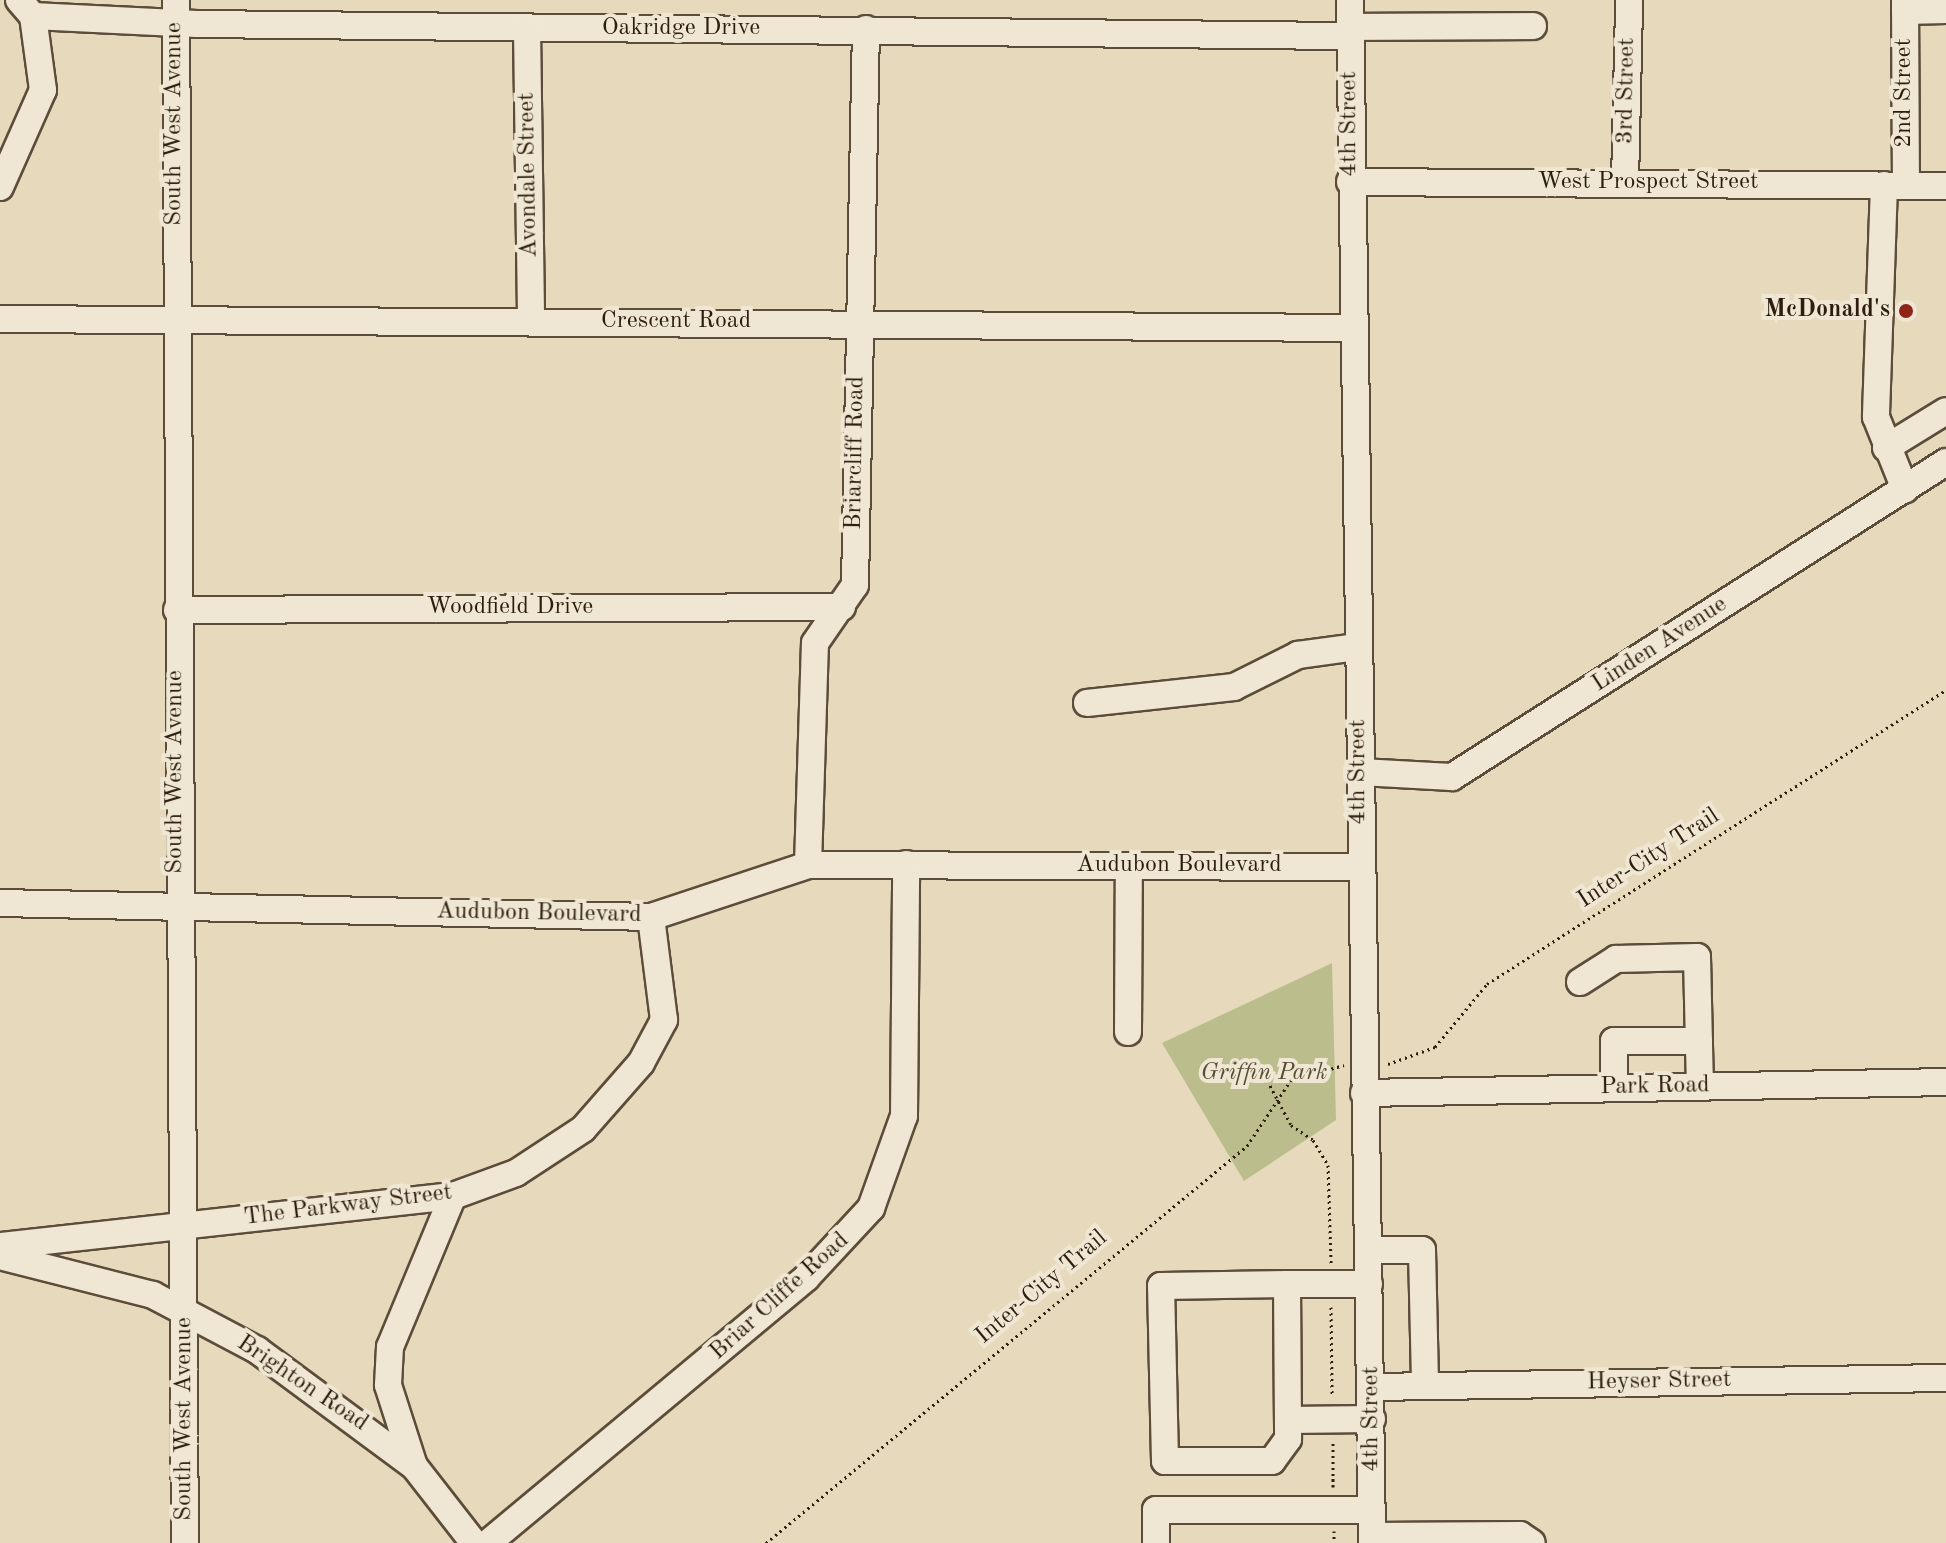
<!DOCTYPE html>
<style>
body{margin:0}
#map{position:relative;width:1946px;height:1543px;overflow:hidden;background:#e7dabc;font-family:"Old Standard TT",serif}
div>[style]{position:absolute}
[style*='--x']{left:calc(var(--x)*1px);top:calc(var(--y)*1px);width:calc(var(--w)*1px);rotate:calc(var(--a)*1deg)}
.green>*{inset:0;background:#bcbd8c}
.path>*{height:3px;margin-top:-1.5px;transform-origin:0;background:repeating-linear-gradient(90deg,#2d1d0e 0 2px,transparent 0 6px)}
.roads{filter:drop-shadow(2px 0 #5c4c3a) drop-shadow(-2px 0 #5c4c3a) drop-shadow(0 2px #5c4c3a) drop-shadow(0 -2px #5c4c3a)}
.minor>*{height:26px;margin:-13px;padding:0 13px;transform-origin:13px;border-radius:13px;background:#efe7d3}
.dots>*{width:22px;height:22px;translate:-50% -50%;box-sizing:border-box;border:4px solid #efe7d3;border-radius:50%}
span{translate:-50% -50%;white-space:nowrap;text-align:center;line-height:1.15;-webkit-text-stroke:8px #efe7d3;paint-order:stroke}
.street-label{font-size:24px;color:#2d1d0e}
.poi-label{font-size:24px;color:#2d1d0e;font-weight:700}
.right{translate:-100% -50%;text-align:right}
.park-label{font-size:24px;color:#584d34;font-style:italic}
</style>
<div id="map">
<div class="green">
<div style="clip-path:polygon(1332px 963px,1336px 1120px,1244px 1181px,1162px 1043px)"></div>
</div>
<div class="path">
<div style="--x:1256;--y:1059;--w:75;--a:62.1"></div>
<div style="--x:1291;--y:1125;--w:27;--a:34"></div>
<div style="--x:1313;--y:1140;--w:29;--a:59"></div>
<div style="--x:1328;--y:1165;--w:98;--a:88.2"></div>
<div style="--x:1388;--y:1064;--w:50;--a:-19.9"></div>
<div style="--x:1435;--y:1047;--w:82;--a:-50.5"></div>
<div style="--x:1487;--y:984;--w:545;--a:-32.64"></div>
<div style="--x:1331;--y:1307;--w:88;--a:89.3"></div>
<div style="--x:1333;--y:1443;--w:44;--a:90"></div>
<div style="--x:1334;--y:1531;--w:12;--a:90"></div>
<div style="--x:766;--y:1543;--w:624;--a:-39.54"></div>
<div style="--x:1247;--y:1146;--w:79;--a:-56.3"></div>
<div style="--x:1291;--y:1080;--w:55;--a:-15.8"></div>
</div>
<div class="roads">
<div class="minor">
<div style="--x:19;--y:0;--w:21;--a:49"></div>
<div style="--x:33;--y:16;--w:164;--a:2.8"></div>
<div style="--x:197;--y:24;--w:1153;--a:0.6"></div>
<div style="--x:176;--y:0;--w:1543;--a:89.67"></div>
<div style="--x:1350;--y:0;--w:1543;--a:89.18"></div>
<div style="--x:1905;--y:0;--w:185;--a:89.7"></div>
<div style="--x:1905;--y:11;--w:41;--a:-1.4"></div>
<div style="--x:1350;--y:27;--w:183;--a:-0.3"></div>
<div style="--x:527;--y:28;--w:293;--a:89.2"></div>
<div style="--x:1350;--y:182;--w:596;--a:0.38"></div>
<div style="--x:1625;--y:183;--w:183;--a:-88.7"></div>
<div style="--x:1884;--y:185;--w:232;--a:92"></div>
<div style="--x:1876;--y:417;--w:78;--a:68.1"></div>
<div style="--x:0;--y:187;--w:106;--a:-66.1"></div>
<div style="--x:43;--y:90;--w:75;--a:-97.7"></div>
<div style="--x:0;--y:319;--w:1351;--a:0.38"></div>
<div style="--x:1886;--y:448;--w:70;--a:-31.7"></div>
<div style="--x:177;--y:610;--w:665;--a:-0.26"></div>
<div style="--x:1087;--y:703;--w:148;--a:-6.2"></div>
<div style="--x:1234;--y:687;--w:72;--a:-26.6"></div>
<div style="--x:1298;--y:655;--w:60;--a:-7.7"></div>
<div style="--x:1360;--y:772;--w:92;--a:3.1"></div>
<div style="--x:1452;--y:777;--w:586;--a:-32.52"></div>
<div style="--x:808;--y:865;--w:222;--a:-88.2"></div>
<div style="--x:815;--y:643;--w:70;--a:-55.4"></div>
<div style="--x:855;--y:585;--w:556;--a:-88.87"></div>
<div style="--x:0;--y:903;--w:651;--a:1.23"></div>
<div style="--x:651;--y:917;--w:165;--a:-18.3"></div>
<div style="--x:808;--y:865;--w:550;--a:0.21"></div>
<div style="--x:1580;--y:982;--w:43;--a:-32.6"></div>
<div style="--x:1616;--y:959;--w:81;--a:-1.4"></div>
<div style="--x:1697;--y:957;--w:129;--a:88.7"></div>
<div style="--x:1128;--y:1032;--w:166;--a:-89.7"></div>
<div style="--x:1614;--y:1088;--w:47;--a:-90"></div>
<div style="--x:1614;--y:1041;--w:85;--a:0"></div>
<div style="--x:1364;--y:1093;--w:582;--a:-1.08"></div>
<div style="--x:0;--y:1246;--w:456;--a:-6.3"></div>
<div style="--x:453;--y:1196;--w:67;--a:-20.1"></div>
<div style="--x:516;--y:1173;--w:80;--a:-33.3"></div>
<div style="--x:583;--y:1129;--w:88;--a:-48.7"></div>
<div style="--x:641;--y:1063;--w:49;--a:-61.9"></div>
<div style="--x:664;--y:1020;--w:104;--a:-97.2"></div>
<div style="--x:1368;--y:1250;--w:54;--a:0"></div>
<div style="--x:1422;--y:1250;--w:136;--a:88.7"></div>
<div style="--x:0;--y:1256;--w:158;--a:14.3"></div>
<div style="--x:153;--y:1295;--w:118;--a:27.9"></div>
<div style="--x:257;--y:1350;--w:195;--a:36.5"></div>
<div style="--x:414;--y:1466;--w:98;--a:52.1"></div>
<div style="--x:1287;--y:1284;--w:155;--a:89.6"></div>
<div style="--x:1288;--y:1439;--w:27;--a:126"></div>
<div style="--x:1272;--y:1461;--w:107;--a:180"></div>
<div style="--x:1165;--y:1461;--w:175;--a:-91.3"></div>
<div style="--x:1161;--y:1286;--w:126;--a:-0.9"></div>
<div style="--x:1287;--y:1284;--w:82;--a:0"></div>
<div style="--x:1372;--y:1387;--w:574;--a:-0.9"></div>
<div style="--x:1288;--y:1420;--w:84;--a:-0.7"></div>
<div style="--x:413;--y:1463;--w:82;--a:-107.8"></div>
<div style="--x:388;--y:1385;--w:38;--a:-87"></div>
<div style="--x:390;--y:1347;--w:164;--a:-67.4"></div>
<div style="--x:1372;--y:1536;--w:148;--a:-0.4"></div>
<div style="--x:1520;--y:1535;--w:14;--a:34"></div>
<div style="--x:488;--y:1543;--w:414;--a:-39.8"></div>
<div style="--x:806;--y:1278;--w:96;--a:-47.1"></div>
<div style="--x:871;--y:1208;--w:98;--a:-70.3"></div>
<div style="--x:904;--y:1116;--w:252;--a:-89.5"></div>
<div style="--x:1156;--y:1543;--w:33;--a:-90"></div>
<div style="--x:1156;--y:1510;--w:216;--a:0"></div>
</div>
</div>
<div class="dots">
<div style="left:1906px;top:311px;background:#8f2418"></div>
</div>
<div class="street-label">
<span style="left:681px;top:29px">Oakridge Drive</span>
<span style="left:1627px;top:91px;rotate:-89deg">3rd Street</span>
<span style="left:1905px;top:93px;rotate:-90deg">2nd Street</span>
<span style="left:175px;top:124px;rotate:-90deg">South West Avenue</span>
<span style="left:1350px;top:124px;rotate:-90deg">4th Street</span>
<span style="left:529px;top:175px;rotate:-91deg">Avondale Street</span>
<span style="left:1648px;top:183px">West Prospect Street</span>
<span style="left:676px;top:322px">Crescent Road</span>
<span style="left:856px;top:453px;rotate:-89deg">Briarcliff Road</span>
<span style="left:510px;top:608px">Woodfield Drive</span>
<span style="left:1660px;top:645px;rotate:-33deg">Linden Avenue</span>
<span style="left:176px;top:772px;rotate:-90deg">South West Avenue</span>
<span style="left:1359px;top:772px;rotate:-90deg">4th Street</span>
<span style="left:1649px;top:859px;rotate:-33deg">Inter-City Trail</span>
<span style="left:1179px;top:866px">Audubon Boulevard</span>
<span style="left:539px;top:914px;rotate:1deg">Audubon Boulevard</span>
<span style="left:1655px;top:1087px;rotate:-1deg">Park Road</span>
<span style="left:348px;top:1206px;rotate:-7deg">The Parkway Street</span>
<span style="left:1042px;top:1288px;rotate:-40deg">Inter-City Trail</span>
<span style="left:780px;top:1297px;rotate:-42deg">Briar Cliffe Road</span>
<span style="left:1659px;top:1382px;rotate:-1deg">Heyser Street</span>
<span style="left:302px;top:1384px;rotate:34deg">Brighton Road</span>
<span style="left:185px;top:1419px;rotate:-90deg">South West Avenue</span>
<span style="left:1372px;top:1419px;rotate:-90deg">4th Street</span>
</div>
<div class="poi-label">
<span class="right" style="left:1890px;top:311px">McDonald's</span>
</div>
<div class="park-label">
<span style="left:1264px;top:1074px">Griffin Park</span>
</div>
</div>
